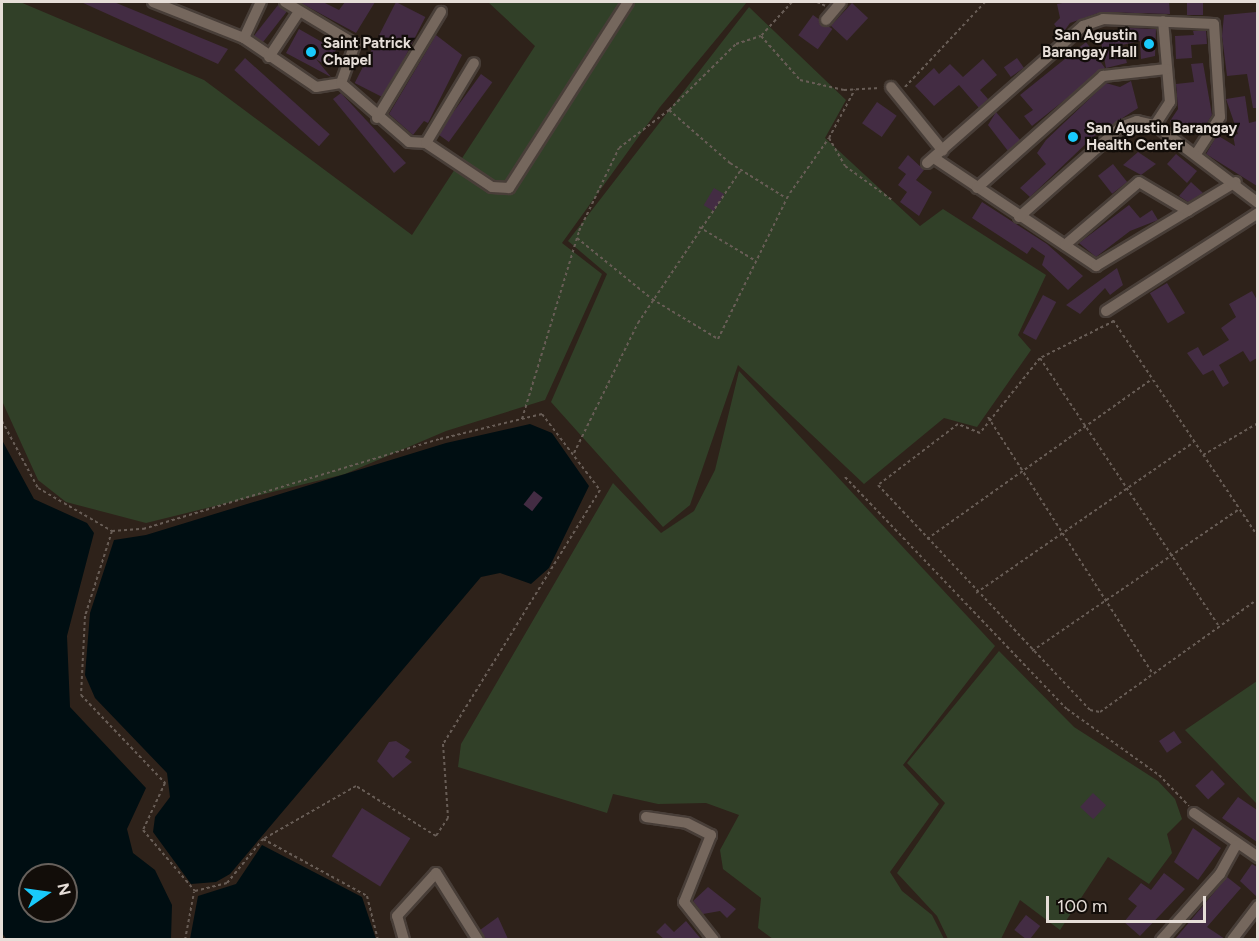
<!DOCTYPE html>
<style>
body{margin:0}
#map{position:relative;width:1259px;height:941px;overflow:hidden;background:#2e221a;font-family:Figtree,sans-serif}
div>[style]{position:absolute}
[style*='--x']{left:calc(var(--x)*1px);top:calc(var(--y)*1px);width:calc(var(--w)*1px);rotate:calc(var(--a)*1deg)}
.green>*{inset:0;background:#314028}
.water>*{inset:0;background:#000e12}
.building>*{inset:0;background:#432c43;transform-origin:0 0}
.path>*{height:2px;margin-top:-1px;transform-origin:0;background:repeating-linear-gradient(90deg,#685d56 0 3px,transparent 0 6px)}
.roads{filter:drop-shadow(2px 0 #483e38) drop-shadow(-2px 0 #483e38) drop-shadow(0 2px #483e38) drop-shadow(0 -2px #483e38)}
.minor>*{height:10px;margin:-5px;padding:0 5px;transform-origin:5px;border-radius:5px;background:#75675d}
.dots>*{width:16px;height:16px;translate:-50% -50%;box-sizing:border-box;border:3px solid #120d09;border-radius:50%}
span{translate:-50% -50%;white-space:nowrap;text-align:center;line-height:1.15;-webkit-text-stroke:4.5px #120d09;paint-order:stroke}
.poi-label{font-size:15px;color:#e6ded8;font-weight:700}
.right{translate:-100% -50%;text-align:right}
.left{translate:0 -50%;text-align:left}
.frame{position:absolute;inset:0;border:3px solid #e6ded8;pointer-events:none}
.north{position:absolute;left:18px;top:863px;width:60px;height:60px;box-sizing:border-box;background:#120d09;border:2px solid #67615c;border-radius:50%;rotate:77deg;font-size:16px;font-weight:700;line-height:24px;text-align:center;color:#e6ded8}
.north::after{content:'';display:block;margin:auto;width:21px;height:27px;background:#19cafc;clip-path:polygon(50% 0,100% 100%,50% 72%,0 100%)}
.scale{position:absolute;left:1046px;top:896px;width:160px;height:27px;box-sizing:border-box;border:3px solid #e6ded8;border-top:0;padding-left:8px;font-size:18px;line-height:21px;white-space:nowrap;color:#e6ded8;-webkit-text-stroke:4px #120d09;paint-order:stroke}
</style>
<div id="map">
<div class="green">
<div style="clip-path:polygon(2px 2px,20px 2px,204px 80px,412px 235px,535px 46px,488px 2px,747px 2px,660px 107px,562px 243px,602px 274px,545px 400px,446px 431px,345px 474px,146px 523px,66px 502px,38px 480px,2px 401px)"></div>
<div style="clip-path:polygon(749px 7px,846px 100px,825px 138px,920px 226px,943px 209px,1046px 275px,1018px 335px,1031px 350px,977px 427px,944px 418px,864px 484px,738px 365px,690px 505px,663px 527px,551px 402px,607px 274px,568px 241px)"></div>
<div style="clip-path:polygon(739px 371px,995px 646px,903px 765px,939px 804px,890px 872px,902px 891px,932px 915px,944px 939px,773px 939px,758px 928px,761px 898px,723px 869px,720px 850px,739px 815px,706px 803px,658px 804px,613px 794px,607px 813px,458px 767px,461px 744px,613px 483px,661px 533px,694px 511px,715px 470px)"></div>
<div style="clip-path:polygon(999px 651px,1074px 727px,1158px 781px,1175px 799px,1182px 819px,1167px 834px,1172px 853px,1149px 884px,1108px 857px,1060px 930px,1020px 900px,1001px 939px,948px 939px,937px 916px,897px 873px,945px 803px,907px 763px)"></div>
<div style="clip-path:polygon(1257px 681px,1257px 804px,1185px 730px)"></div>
</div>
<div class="water">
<div style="clip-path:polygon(530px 424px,552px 433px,589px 486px,549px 568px,531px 584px,500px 573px,481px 577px,230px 874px,216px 882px,191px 884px,153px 832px,155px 817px,170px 797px,167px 773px,95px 698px,85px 675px,90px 613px,114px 540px,146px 535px,446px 443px)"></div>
<div style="clip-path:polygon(evenodd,2px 440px,34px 499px,87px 523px,94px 533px,67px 636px,70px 707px,146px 788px,127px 829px,133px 853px,155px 870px,172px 905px,171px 939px,7px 940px,2px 933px,2px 440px,30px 875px,66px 875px,66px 911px,30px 911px,30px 875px)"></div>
<div style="clip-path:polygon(262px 845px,362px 897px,376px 939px,190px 939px,198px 896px,236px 884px)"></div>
</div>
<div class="building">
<div style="clip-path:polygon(81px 2px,114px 2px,228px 49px,218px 64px)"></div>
<div style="clip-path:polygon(299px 2px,323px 2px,339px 10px,345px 2px,375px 2px,356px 33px)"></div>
<div style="left:396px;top:2px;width:33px;height:91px;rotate:27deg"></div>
<div style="clip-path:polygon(1068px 2px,1169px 2px,1170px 14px,1101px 12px,1070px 23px,1062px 34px,1054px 24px,1060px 18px,1057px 4px)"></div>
<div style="left:1187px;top:2px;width:16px;height:13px"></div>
<div style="left:852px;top:3px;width:22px;height:31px;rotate:43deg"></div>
<div style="left:278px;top:5px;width:11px;height:39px;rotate:38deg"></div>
<div style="clip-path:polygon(1256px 12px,1257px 108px,1253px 108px,1247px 74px,1227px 76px,1222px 36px,1224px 15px)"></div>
<div style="left:813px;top:15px;width:24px;height:25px;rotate:36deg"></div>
<div style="clip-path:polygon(1129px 28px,1156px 29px,1155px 56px,1141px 59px,1140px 41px,1122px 45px,1127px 63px,1106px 68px,1100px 37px)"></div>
<div style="clip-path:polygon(299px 29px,336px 50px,327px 66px,316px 59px,331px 77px,286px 53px)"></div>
<div style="clip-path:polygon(1193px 31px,1206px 31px,1207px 44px,1191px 45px,1192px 58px,1176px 59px,1175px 36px,1194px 35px)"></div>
<div style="clip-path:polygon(436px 35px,462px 55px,428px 123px,424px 121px,413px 135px,389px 114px)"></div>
<div style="clip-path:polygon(1086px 42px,1105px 68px,1032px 126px,1024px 116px,1033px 110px,1020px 95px)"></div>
<div style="left:245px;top:58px;width:114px;height:16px;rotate:42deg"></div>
<div style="left:1017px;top:58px;width:12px;height:16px;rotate:55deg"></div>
<div style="clip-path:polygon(983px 59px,997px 75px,980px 90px,988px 99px,979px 108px,959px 85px,934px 106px,915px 86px,934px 68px,939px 74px,950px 64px,963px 77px)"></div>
<div style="clip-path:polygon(1203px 63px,1212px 115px,1200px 134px,1189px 127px,1186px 132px,1170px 121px,1178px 109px,1176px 84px,1194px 82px,1191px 64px)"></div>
<div style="left:481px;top:74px;width:14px;height:74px;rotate:36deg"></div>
<div style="clip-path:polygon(1131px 81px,1138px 108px,1093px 137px,1030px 197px,1020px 188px,1046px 164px,1037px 153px,1046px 140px,1106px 83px,1120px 87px)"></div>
<div style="clip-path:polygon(341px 93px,406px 163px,394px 173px,333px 99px)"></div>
<div style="clip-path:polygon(1245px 96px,1249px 123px,1257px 121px,1257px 186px,1206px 154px,1217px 135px,1235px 146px,1233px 135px,1238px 134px,1226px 99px)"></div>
<div style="left:877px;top:102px;width:24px;height:26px;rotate:35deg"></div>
<div style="clip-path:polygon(996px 112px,1020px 140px,1008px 151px,988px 125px)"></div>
<div style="clip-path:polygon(1138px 152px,1156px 164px,1141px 175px,1123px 165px)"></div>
<div style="clip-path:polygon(1176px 154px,1197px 171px,1187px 183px,1167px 164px)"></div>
<div style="clip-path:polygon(908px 155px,924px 170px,916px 180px,932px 192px,919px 216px,900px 202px,907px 192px,898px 185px,906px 174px,898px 168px)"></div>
<div style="left:1113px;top:164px;width:23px;height:19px;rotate:52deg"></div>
<div style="clip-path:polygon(1191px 182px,1203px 193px,1188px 202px,1179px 196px)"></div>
<div style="left:714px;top:188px;width:12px;height:20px;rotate:31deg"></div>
<div style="clip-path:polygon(982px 202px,1047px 244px,1083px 276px,1068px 290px,1042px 265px,1045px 256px,1032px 247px,1027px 254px,972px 218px)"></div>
<div style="clip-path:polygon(1129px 205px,1140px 218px,1152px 210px,1158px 220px,1130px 231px,1096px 257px,1079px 243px)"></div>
<div style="clip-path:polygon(1117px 268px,1123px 285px,1110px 295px,1105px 288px,1080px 314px,1066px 305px)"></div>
<div style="left:1167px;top:283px;width:35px;height:20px;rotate:59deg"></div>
<div style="clip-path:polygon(1252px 291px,1257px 300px,1257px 358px,1250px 362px,1243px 351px,1219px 365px,1229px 383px,1223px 387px,1213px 370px,1203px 375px,1187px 353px,1198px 347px,1203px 356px,1229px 340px,1221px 328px,1236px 317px,1229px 304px)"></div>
<div style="left:1043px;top:295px;width:15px;height:43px;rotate:28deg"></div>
<div style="left:534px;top:491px;width:11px;height:17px;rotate:38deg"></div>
<div style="left:1174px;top:731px;width:14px;height:18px;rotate:56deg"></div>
<div style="clip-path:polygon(396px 741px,410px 750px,405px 757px,412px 762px,393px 778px,377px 761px,389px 742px)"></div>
<div style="left:1212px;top:770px;width:19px;height:23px;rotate:47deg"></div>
<div style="left:1093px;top:793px;width:18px;height:19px;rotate:43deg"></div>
<div style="clip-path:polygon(1238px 797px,1257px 810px,1257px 842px,1222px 818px)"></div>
<div style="left:362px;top:808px;width:57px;height:57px;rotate:32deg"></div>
<div style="clip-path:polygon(1193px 828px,1221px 848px,1198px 880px,1174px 862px)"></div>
<div style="clip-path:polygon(1252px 864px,1257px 867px,1257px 897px,1240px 881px)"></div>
<div style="clip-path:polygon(1164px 873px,1185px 889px,1140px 936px,1124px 922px,1137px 906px,1128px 899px,1141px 883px,1151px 890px)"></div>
<div style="clip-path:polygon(1227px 877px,1241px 888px,1207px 927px,1225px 939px,1175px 939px)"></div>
<div style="clip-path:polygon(708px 887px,736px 909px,727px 918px,720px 911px,703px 914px,693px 901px)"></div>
<div style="left:1026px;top:915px;width:18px;height:19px;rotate:38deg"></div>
<div style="clip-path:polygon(498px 917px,508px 939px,486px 939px,480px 930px)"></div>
<div style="clip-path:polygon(686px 921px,701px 939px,664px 939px,656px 932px,665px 923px,674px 932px)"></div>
</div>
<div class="path">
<div style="--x:792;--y:2;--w:46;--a:132.4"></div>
<div style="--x:761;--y:36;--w:59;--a:48.4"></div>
<div style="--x:800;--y:80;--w:45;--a:12.8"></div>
<div style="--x:844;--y:90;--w:36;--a:-3"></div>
<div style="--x:817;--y:2;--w:10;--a:24"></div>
<div style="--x:905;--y:87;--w:117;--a:-46.7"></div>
<div style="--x:669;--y:110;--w:81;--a:41"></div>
<div style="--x:730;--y:163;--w:66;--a:32"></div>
<div style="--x:829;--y:138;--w:32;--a:60"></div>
<div style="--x:845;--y:166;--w:58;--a:35.9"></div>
<div style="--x:790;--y:193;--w:67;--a:-54.7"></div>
<div style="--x:829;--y:138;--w:55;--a:-62"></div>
<div style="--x:699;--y:227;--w:66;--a:30.8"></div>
<div style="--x:577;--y:238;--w:97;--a:39.1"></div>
<div style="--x:652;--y:299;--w:77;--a:31.2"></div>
<div style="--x:718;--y:339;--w:161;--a:-63.9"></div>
<div style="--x:1113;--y:320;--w:261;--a:56.2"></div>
<div style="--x:1114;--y:321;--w:83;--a:153.4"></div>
<div style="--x:1040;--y:358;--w:96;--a:128.7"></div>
<div style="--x:980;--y:433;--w:24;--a:-158"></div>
<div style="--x:958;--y:424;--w:101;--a:142.7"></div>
<div style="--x:878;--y:485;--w:309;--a:46.7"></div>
<div style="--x:1090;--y:710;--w:10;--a:11"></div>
<div style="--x:1100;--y:712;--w:194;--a:-35.6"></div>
<div style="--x:1040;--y:358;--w:321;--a:56.3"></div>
<div style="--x:988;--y:417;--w:303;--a:57.3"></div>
<div style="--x:522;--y:419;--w:196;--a:-73.1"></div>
<div style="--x:579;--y:231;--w:92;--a:-64.3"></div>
<div style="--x:619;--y:148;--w:63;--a:-37.2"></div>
<div style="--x:669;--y:110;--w:94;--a:-44.6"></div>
<div style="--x:736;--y:44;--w:26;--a:-18"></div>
<div style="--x:2;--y:421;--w:76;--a:61.8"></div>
<div style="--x:38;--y:488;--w:86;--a:30.2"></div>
<div style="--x:112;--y:531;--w:89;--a:107.6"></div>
<div style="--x:85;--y:616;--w:79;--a:92.9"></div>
<div style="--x:81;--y:695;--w:122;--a:46.3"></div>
<div style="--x:165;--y:783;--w:52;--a:115.1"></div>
<div style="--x:143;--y:830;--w:80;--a:49.6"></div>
<div style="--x:195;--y:891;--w:33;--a:-14"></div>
<div style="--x:227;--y:883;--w:57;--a:-50.7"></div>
<div style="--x:263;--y:839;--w:119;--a:28.7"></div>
<div style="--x:367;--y:896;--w:45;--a:76"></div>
<div style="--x:574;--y:453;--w:145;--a:-63.8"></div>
<div style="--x:638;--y:323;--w:184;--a:-56.1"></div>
<div style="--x:1203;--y:455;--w:64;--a:-30.2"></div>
<div style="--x:845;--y:477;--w:321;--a:46.3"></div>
<div style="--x:1067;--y:709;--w:113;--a:35.7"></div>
<div style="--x:1159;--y:775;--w:43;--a:45.9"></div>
<div style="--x:112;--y:531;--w:31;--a:-4"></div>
<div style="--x:143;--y:529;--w:310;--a:-16.9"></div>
<div style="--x:440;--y:439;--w:105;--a:-13.8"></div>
<div style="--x:542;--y:414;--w:96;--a:52.7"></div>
<div style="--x:600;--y:490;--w:299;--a:121.7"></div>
<div style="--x:443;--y:744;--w:74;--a:86.1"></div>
<div style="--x:448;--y:818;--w:22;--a:124"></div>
<div style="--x:436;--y:836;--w:94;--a:-148"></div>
<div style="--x:356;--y:786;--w:107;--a:150.3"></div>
<div style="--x:927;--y:539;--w:276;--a:-35.4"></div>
<div style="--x:976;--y:593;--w:265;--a:-34.7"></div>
<div style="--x:1032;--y:651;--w:251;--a:-34.4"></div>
<div style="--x:185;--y:940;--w:49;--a:-79.4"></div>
</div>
<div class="roads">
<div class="minor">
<div style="--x:153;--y:2;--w:98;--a:21.6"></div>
<div style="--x:244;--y:38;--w:87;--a:34.2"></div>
<div style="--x:316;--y:87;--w:25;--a:-9"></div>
<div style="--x:285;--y:2;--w:82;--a:31"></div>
<div style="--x:355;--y:44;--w:41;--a:109.7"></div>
<div style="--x:826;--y:20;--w:23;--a:-50"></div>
<div style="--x:244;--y:38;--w:40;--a:-65"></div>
<div style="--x:269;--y:57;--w:53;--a:-56.6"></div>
<div style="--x:341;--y:83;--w:90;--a:40.9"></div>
<div style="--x:409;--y:142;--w:17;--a:3"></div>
<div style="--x:426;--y:143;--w:79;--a:33.7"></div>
<div style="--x:492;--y:187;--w:17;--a:3"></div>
<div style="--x:509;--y:188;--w:221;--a:-57.4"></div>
<div style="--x:891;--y:87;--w:82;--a:50.9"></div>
<div style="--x:377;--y:118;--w:124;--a:-58.9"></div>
<div style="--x:1155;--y:125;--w:27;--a:-57"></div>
<div style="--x:1170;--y:102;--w:81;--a:-94.9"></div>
<div style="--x:426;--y:143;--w:93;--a:-59"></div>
<div style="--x:934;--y:158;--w:195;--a:33.7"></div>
<div style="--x:1096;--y:266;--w:163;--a:-31"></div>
<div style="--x:927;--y:163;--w:208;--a:-41.3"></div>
<div style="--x:1083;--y:26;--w:21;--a:-19"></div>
<div style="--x:1103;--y:19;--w:111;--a:2.6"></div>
<div style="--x:1214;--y:24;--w:93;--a:86.3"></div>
<div style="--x:1220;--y:117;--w:44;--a:123"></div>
<div style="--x:977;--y:188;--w:169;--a:-41.6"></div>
<div style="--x:1103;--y:76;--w:64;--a:-6.2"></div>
<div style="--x:1019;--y:217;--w:136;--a:-41.4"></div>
<div style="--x:1121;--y:127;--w:17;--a:-21"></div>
<div style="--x:1137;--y:121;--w:18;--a:13"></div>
<div style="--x:1155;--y:125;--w:129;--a:37.1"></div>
<div style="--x:1065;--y:245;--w:97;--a:-40.4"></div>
<div style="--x:1139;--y:182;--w:57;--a:30.6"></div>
<div style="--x:1106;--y:311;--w:181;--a:-32.8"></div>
<div style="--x:1194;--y:813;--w:78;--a:34.5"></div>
<div style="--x:646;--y:817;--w:41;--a:8.3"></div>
<div style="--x:687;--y:823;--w:27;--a:27"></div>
<div style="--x:711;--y:835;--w:72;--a:111.9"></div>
<div style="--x:684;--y:902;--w:48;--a:51.7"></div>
<div style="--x:404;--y:940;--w:25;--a:-106"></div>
<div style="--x:397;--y:916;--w:58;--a:-47.8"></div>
<div style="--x:436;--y:873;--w:79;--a:57.9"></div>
<div style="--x:1161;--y:940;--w:89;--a:-48.2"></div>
<div style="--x:1220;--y:874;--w:33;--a:-61"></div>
<div style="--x:1232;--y:940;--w:43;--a:-52.6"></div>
</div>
</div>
<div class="dots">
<div style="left:1149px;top:44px;background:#19cafc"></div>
<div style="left:311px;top:52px;background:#19cafc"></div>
<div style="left:1073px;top:137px;background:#19cafc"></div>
</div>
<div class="poi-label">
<span class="right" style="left:1137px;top:44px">San Agustin<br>Barangay Hall</span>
<span class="left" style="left:323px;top:52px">Saint Patrick<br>Chapel</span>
<span class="left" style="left:1086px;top:137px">San Agustin Barangay<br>Health Center</span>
</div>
<div class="frame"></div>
<div class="north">N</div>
<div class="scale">100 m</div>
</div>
